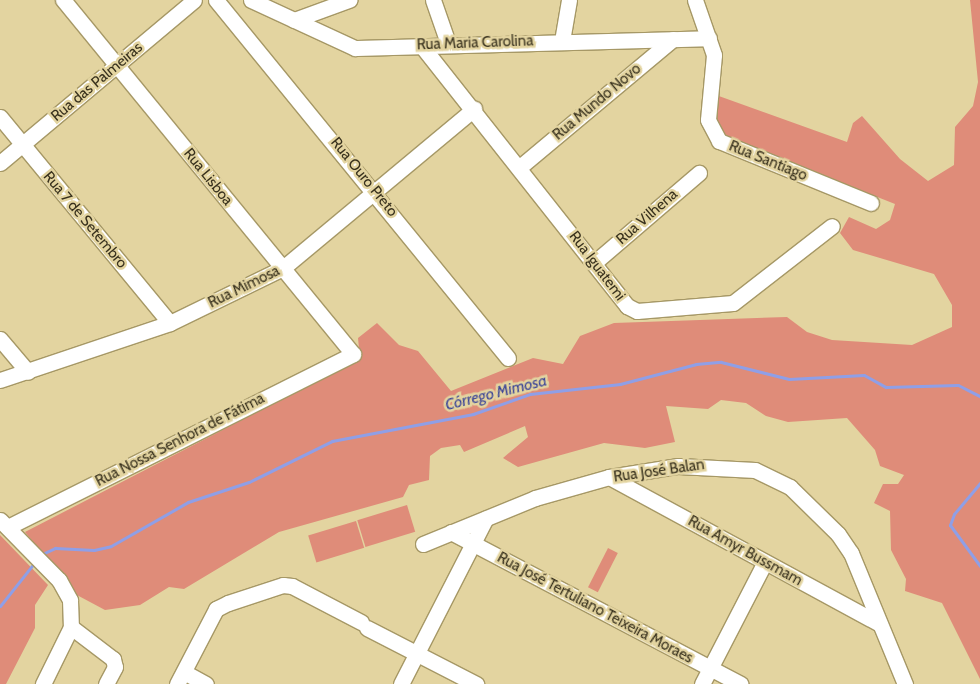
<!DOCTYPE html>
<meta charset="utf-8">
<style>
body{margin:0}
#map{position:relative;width:980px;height:684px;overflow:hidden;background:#e3d4a0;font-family:Cabin,sans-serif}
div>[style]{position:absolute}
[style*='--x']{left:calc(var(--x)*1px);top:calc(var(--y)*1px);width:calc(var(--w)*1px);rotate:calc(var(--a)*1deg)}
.green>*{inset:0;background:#df8c79;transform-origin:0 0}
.stream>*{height:3px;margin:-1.5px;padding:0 1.5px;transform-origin:1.5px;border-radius:1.5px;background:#8f9fe7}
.roads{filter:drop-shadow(1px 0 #a69866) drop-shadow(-1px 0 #a69866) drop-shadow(0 1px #a69866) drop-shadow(0 -1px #a69866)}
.minor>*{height:15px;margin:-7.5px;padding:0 7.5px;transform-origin:7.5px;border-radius:7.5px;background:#fff}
span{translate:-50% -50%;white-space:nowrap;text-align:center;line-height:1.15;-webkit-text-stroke:5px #e3d4a0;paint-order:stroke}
.street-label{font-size:15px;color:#38311d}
.water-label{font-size:16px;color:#394397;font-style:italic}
</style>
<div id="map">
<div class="green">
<div style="clip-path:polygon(970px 0,980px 0,980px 679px,942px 603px,905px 591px,906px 579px,891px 550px,890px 511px,874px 503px,883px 484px,898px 484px,904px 475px,880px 466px,875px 450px,847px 418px,788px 422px,766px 416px,746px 403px,721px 400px,708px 409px,666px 406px,675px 442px,645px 448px,604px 443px,518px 467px,503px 458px,528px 437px,525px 426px,464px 452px,460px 445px,441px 448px,430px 456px,429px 480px,409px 485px,403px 497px,279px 532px,184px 589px,169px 587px,140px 605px,105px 610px,75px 594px,25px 532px,360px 359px,358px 338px,377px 323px,399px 345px,418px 351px,451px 391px,533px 358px,563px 364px,580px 336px,614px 323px,787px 317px,807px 332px,832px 340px,912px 345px,952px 327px,952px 305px,934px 274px,853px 250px,840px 233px,849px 217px,876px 229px,890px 220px,895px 204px,721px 135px,714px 114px,716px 95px,847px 142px,853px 123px,862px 116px,900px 159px,928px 181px,954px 165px,955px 127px,973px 106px,978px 82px)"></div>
<div style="left:407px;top:505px;width:28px;height:52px;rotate:73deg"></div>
<div style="left:356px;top:521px;width:28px;height:50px;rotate:73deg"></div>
<div style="clip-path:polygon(0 535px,48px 585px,35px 605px,35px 628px,6px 684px,0 684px)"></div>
<div style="left:608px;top:548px;width:11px;height:44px;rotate:27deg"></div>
</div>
<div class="stream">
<div style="--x:980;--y:483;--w:40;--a:130"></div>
<div style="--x:954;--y:514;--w:12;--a:110"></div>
<div style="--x:950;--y:525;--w:51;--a:53.8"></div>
<div style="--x:40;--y:555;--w:17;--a:-25"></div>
<div style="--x:55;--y:548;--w:39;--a:3"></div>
<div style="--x:94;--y:550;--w:17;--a:-13"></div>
<div style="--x:111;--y:546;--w:89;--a:-29.7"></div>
<div style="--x:188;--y:502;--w:64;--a:-18.2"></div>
<div style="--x:249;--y:482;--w:93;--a:-26.3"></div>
<div style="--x:332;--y:441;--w:144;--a:-10.8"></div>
<div style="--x:473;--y:414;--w:60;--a:-19.3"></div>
<div style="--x:530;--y:394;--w:91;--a:-6.3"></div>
<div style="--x:620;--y:384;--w:79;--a:-14.7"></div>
<div style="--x:696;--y:364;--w:25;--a:-5"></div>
<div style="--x:721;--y:362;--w:70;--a:14"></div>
<div style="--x:789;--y:379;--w:75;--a:-3.1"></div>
<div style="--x:864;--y:375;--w:25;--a:29"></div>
<div style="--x:886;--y:387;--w:72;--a:-1.6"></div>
<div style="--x:958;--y:385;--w:25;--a:27"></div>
<div style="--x:0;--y:606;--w:56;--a:-51.5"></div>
</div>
<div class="roads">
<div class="minor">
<div style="--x:216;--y:0;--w:462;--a:50.8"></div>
<div style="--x:251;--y:0;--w:115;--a:24.8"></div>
<div style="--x:355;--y:48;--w:354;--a:-1.6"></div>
<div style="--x:433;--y:0;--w:46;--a:70.8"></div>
<div style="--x:695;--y:0;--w:58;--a:70.9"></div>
<div style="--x:714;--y:55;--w:65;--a:95.3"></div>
<div style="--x:708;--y:120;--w:24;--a:62"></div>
<div style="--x:719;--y:141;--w:164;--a:22.2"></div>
<div style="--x:294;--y:20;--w:59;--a:-20"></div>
<div style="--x:562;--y:41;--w:42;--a:-80.3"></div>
<div style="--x:421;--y:45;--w:333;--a:51.7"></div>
<div style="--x:627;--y:306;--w:11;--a:27"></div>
<div style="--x:637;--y:311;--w:96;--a:-4.8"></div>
<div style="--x:733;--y:303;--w:125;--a:-37.9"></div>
<div style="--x:0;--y:117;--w:267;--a:50.5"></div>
<div style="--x:0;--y:163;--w:253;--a:-40"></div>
<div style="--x:521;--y:166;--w:198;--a:-39.9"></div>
<div style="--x:595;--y:262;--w:137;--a:-40.6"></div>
<div style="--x:0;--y:339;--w:43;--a:49.7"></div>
<div style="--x:0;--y:380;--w:179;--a:-18.5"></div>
<div style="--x:170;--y:323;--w:126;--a:-26"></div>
<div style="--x:283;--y:268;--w:249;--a:-39.8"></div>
<div style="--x:609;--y:477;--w:308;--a:28.5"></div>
<div style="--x:0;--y:520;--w:84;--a:45.5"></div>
<div style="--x:59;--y:580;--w:23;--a:61"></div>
<div style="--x:70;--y:600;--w:27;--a:88"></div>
<div style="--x:71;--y:627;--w:64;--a:116.2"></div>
<div style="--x:8;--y:527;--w:386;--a:-26.6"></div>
<div style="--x:353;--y:354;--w:458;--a:-129.3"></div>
<div style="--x:451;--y:532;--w:327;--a:27.7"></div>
<div style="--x:423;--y:544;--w:121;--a:-22.3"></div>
<div style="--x:535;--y:498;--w:77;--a:-15.8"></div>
<div style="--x:609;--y:477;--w:70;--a:-9.1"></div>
<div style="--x:678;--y:466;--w:77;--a:3"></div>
<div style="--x:755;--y:470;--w:39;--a:26"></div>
<div style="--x:790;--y:487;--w:67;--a:44.4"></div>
<div style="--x:838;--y:534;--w:23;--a:56"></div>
<div style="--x:851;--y:553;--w:142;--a:67.6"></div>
<div style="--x:71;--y:627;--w:53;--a:37.3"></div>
<div style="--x:113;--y:659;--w:8;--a:76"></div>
<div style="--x:115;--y:667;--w:19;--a:118"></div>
<div style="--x:367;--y:628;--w:123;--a:27.2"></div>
<div style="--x:184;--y:672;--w:25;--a:29"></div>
<div style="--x:177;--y:684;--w:85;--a:-62.5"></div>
<div style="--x:216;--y:609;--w:13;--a:-27"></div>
<div style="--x:228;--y:603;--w:58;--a:-18.1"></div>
<div style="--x:283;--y:585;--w:9;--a:6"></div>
<div style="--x:292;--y:586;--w:78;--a:27.6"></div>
<div style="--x:401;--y:684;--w:186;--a:-62.9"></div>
<div style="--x:702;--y:684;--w:137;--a:-62.7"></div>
</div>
</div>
<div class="street-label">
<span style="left:475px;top:43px;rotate:-2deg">Rua Maria Carolina</span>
<span style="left:97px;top:82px;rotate:-40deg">Rua das Palmeiras</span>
<span style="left:597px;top:102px;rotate:-40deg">Rua Mundo Novo</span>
<span style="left:768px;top:161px;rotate:22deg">Rua Santiago</span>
<span style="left:208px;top:177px;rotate:51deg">Rua Lisboa</span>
<span style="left:364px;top:177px;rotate:51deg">Rua Ouro Preto</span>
<span style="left:647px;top:217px;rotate:-41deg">Rua Vilhena</span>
<span style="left:85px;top:220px;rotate:50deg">Rua 7 de Setembro</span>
<span style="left:597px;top:266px;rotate:53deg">Rua Iguatemi</span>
<span style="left:244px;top:287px;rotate:-26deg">Rua Mimosa</span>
<span style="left:180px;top:440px;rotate:-27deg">Rua Nossa Senhora de Fátima</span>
<span style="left:659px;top:471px;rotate:-8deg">Rua José Balan</span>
<span style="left:745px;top:551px;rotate:29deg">Rua Amyr Bussmam</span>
<span style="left:595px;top:608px;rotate:28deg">Rua José Tertuliano Teixeira Moraes</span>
</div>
<div class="water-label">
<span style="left:496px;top:393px;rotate:-14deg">Córrego Mimosa</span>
</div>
</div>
